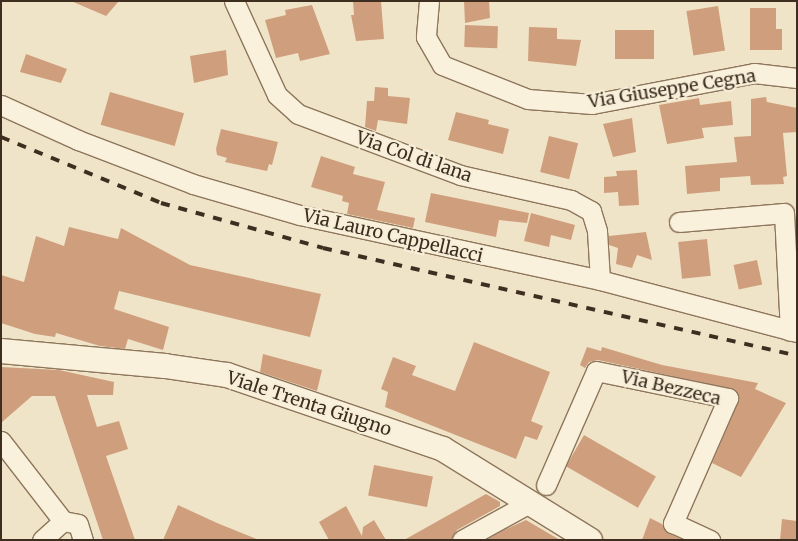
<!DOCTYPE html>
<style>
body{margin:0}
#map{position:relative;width:798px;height:541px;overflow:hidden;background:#f0e4c8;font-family:Merriweather,serif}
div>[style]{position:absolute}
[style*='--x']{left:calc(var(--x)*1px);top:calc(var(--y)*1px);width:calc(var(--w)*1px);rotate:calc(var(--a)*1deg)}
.building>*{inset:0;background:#cf9f7d;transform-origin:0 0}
.roads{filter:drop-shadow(1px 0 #8d765c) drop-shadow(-1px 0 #8d765c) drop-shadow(0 1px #8d765c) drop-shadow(0 -1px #8d765c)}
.minor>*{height:19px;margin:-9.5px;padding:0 9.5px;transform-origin:9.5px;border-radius:9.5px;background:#faf1dc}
.tertiary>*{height:24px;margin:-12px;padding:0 12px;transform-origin:12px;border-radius:12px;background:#faf1dc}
.rail>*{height:4px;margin-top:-2px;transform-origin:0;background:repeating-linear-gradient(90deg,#3d2e20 0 9px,transparent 0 18px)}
span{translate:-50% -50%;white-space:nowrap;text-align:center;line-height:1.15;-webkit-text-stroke:4.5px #f7eed8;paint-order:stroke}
.street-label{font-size:18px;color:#3d2e20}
.frame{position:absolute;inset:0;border:2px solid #3d2e20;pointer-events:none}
</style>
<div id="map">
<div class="building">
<div style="clip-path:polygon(71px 1px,119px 1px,106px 16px)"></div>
<div style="clip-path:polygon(353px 1px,381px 1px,384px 39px,356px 41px,351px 15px,354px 15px)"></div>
<div style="clip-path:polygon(464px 1px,489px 1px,490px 18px,465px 23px)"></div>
<div style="clip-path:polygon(312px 5px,330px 54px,300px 61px,298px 53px,276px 58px,265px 20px,286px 15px,285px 10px)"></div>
<div style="left:718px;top:6px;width:45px;height:32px;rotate:81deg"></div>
<div style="clip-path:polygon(750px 8px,776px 8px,776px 29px,782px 29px,782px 50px,750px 50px)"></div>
<div style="left:465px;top:25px;width:33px;height:22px;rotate:2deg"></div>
<div style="clip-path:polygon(529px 27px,557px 28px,557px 39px,581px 40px,576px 66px,528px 61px)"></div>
<div style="left:615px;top:30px;width:39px;height:29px"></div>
<div style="clip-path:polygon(226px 50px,228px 75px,194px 83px,190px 56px)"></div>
<div style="clip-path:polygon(26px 54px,67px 69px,61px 83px,20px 72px)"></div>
<div style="clip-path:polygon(375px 87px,388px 88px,388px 96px,410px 98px,407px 124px,378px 120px,376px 131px,365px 127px,367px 101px,374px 101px)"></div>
<div style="left:110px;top:92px;width:77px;height:34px;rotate:16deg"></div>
<div style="clip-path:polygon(766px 97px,767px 102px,797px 108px,797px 132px,783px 133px,787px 176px,783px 177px,784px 184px,751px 185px,750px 176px,720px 178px,720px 191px,687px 194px,685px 166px,737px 162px,734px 137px,751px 136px,751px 99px)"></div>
<div style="clip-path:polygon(699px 98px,700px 105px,731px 101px,733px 125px,702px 128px,704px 138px,667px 144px,659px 105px)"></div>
<div style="clip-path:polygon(456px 112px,489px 120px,488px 124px,509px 129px,503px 154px,448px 140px)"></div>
<div style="clip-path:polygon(632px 118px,636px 152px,613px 157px,603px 124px)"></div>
<div style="clip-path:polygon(221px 129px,278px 142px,272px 165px,269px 164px,267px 171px,225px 162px,227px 158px,217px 155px,216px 149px)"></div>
<div style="left:549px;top:136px;width:30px;height:37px;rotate:14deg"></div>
<div style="clip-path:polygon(321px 156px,355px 167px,353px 174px,385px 182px,377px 210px,415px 218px,413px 228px,347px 214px,349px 203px,342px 201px,343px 196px,311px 187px)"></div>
<div style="clip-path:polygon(637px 170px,639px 205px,619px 206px,618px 192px,604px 193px,604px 177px,617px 176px,616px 171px)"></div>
<div style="clip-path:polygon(431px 193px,529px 213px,527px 223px,499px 220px,496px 237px,425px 222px)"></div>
<div style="clip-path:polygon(531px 213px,575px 225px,571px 240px,551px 235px,549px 247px,524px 241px)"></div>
<div style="clip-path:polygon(69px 227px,118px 239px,121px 228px,190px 265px,321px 294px,310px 337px,119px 291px,114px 309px,169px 327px,163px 350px,128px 339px,125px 349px,100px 346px,56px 333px,55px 337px,35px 334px,1px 323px,1px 275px,24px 282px,36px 236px,64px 246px)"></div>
<div style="clip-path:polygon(646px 232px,652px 260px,637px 255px,632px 268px,616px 264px,618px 248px,609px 245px,609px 236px)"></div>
<div style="left:707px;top:239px;width:37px;height:29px;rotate:84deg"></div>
<div style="left:757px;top:260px;width:25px;height:24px;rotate:78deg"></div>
<div style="clip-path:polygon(474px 342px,550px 372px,531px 421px,543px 426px,537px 440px,525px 436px,516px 459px,385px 407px,388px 392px,381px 389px,393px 357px,416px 366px,412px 375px,455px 391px)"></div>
<div style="clip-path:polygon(587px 347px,601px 351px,602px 347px,662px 365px,758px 383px,755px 389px,786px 403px,741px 477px,712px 463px,738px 403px,736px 390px,598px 360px,589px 362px,585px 368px,580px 365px)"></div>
<div style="clip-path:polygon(263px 354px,322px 370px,317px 391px,260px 372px)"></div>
<div style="clip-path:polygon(1px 367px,59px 370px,114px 382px,113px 395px,87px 395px,97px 427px,119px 421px,128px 449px,106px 456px,135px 540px,103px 540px,55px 396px,32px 396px,1px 423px)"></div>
<div style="left:584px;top:435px;width:83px;height:36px;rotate:30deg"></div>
<div style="left:374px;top:465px;width:60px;height:31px;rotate:11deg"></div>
<div style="clip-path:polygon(486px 494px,500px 502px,500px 506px,457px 530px,451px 540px,404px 540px)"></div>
<div style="clip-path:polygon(178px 505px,217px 523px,259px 540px,163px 540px)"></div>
<div style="clip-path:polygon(346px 506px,362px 536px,363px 527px,374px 520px,386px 540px,329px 540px,319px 522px)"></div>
<div style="clip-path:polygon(650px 518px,662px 524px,668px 533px,683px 540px,642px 540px)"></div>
<div style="clip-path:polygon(782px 519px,797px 521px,797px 540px,780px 540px)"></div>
<div style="clip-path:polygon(526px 520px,560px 540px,486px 540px,502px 531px)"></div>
</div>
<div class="roads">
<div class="minor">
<div style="--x:234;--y:1;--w:103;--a:65.4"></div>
<div style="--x:277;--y:95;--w:28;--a:42"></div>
<div style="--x:298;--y:114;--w:173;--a:20.6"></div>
<div style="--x:460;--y:175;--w:114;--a:12.7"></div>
<div style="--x:571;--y:200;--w:23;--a:29"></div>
<div style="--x:591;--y:211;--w:21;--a:73"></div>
<div style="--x:597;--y:231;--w:49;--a:86.5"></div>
<div style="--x:429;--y:1;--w:36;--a:95"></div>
<div style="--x:426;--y:37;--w:32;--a:60"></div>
<div style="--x:442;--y:65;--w:92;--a:21.6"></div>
<div style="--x:528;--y:99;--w:64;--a:4.5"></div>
<div style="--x:592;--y:104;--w:165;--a:-10.8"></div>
<div style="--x:754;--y:73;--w:43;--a:6.6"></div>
<div style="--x:1;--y:105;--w:85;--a:24.4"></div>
<div style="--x:78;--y:140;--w:123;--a:20.9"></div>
<div style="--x:193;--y:184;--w:111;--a:16.2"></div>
<div style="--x:300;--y:215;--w:307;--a:12.2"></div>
<div style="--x:600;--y:280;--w:204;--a:14.8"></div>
<div style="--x:679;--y:222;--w:105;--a:-4.9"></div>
<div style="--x:784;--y:213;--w:118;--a:87.1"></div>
<div style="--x:1;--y:441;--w:101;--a:52.2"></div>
<div style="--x:63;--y:521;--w:15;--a:11"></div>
<div style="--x:78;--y:524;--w:17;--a:73"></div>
<div style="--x:546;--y:485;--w:124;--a:-66.3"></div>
<div style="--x:596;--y:371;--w:135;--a:11.6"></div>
<div style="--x:728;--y:398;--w:137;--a:113.7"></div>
<div style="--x:673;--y:523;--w:41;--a:24.7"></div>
<div style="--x:42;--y:540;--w:28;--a:-42"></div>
<div style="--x:462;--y:540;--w:79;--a:-28.8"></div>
</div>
<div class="tertiary">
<div style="--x:1;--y:351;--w:165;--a:5.2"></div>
<div style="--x:165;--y:366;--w:63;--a:8.3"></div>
<div style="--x:227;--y:375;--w:228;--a:18.9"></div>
<div style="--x:443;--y:449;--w:173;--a:31.8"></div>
</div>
</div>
<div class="rail">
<div style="--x:1;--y:137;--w:173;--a:22.4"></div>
<div style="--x:161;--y:203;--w:168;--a:15.5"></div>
<div style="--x:323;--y:248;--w:486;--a:12.8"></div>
</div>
<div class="street-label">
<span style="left:672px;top:89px;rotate:-9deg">Via Giuseppe Cegna</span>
<span style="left:414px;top:157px;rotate:19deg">Via Col di lana</span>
<span style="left:393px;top:236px;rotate:13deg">Via Lauro Cappellacci</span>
<span style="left:671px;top:388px;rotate:13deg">Via Bezzeca</span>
<span style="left:309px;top:404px;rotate:18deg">Viale Trenta Giugno</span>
</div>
<div class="frame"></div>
</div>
